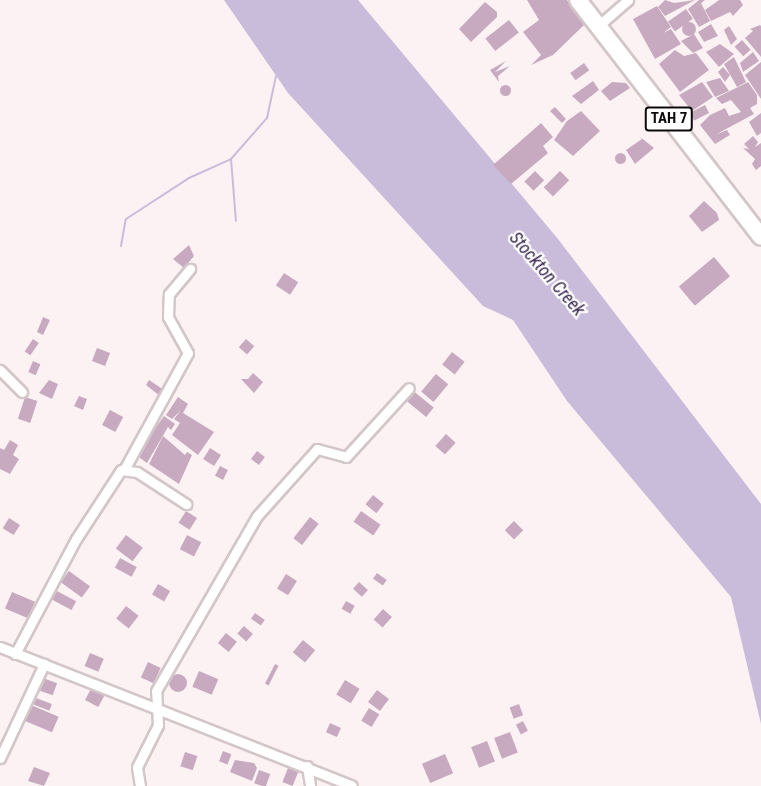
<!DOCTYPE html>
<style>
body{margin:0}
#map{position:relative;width:761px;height:786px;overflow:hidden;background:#fdf2f3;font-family:"Roboto Condensed",sans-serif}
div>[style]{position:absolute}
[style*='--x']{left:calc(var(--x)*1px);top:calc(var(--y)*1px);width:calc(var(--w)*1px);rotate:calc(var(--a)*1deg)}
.water>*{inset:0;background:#c9bcdb}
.stream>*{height:2px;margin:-1px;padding:0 1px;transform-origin:1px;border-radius:1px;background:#c9bcdb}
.building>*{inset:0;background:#c8aac0;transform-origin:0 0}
.round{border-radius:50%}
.roads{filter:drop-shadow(2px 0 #d2c6c8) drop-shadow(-2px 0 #d2c6c8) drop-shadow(0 2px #d2c6c8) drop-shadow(0 -2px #d2c6c8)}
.street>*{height:9px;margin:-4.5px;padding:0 4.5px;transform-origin:4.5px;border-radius:4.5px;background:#fff}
.highway>*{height:16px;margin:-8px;padding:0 8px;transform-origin:8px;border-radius:8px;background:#fff}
span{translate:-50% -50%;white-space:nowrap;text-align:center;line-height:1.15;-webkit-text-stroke:4.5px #fff;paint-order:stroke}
.shield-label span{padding:2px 4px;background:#fff;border:2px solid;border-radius:4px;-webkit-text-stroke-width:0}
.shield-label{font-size:15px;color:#0e0a0b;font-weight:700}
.water-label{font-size:18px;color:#392650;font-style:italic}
</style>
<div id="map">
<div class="water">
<div style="clip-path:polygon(224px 0,358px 0,558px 239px,761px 504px,761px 724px,731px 597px,567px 401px,513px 320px,483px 306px,288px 93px)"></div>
</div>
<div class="stream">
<div style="--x:231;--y:159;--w:62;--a:85.4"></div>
<div style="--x:121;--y:246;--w:27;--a:-80"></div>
<div style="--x:126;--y:219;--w:75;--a:-33.1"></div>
<div style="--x:189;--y:178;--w:46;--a:-24.3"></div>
<div style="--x:231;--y:159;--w:55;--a:-48.7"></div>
<div style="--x:267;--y:118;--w:43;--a:-77.9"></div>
</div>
<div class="building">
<div style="clip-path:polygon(527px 0,567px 0,584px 25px,553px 55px,531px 65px,541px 55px,523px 32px,539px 20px)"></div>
<div style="clip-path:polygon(665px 0,674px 3px,695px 0,665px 16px,658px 7px)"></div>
<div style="clip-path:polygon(699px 0,705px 0,701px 3px,710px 21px,699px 27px,688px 9px)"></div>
<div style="clip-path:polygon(719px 0,740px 0,743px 5px,733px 16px,730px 12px,711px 21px,705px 10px)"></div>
<div style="clip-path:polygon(485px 2px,497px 12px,497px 17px,471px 42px,459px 29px)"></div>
<div style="clip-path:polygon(657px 6px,671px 27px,663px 33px,671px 29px,681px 44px,655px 59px,633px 19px)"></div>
<div style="left:686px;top:9px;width:12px;height:22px;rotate:55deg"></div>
<div style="left:509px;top:20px;width:16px;height:30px;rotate:52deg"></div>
<div class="round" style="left:682px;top:22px;width:14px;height:14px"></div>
<div style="clip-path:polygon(711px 24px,718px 36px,704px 42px,698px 32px)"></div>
<div style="clip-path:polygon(760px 25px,761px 26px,761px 57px,745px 38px,753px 31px,750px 29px)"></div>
<div style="clip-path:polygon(729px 26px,737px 39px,731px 45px,724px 30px)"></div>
<div style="clip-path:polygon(694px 34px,703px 48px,693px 53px,681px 41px)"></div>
<div style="left:742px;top:40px;width:13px;height:10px;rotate:48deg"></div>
<div style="clip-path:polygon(720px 44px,734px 54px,719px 67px,706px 52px)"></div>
<div style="clip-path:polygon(675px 50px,684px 56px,696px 53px,709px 70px,680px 92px,659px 64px)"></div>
<div style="clip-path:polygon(753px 52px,759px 61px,743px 72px,740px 63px)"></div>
<div style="clip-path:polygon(734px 57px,746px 82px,737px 87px,724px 64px)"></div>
<div style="clip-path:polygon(506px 61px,495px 72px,510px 66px,498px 76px,499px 82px,490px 70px)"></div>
<div style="clip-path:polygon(761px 62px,761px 99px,745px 75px)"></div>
<div style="left:584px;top:63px;width:9px;height:17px;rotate:54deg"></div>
<div style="clip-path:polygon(723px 67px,730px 75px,725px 82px,718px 72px)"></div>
<div style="clip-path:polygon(720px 78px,729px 91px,715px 97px,706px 82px)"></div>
<div style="clip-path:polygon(593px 81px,599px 90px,581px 104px,572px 96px)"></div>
<div style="clip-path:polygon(612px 82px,626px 83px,630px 88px,610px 101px,601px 91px)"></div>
<div style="clip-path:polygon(702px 82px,713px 97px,692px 111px,679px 95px)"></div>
<div style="clip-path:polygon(748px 82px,757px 95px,757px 104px,750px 108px,754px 114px,715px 135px,727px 130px,730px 135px,715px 144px,700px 125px,710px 115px,725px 108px,729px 116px,741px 112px,731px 100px,722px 104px,716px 98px)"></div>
<div class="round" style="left:499.5px;top:84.5px;width:11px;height:11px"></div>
<div style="left:705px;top:105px;width:9px;height:17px;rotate:63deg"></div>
<div style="clip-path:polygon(555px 107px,566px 119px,562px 123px,550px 111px)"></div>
<div style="clip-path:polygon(581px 111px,600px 131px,573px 156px,554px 140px,567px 121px)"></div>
<div style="clip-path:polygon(761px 113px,761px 133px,757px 136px,749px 122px)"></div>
<div style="clip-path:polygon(541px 123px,553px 137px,543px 146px,548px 153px,511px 184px,493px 165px)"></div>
<div style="clip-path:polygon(639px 136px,654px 148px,635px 164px,626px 150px,642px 139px)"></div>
<div style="clip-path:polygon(753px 136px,758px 142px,755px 147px,761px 143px,761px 166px,756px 170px,752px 164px,755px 159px,743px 148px,749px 149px,744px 144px)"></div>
<div class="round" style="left:614.5px;top:152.5px;width:11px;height:11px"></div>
<div style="left:535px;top:171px;width:13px;height:15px;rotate:45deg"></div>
<div style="left:560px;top:171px;width:13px;height:23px;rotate:45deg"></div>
<div style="clip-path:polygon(704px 201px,717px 213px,719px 220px,702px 232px,689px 216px)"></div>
<div style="clip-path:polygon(189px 245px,194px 256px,184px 268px,173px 259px)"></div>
<div style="left:714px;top:257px;width:25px;height:46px;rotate:50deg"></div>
<div style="left:284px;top:273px;width:17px;height:15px;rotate:33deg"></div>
<div style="clip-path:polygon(43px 317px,50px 320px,43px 335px,37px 332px)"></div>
<div style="left:33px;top:339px;width:7px;height:15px;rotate:34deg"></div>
<div style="left:246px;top:339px;width:11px;height:11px;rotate:41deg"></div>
<div style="left:97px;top:348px;width:14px;height:14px;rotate:21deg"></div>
<div style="left:452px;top:352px;width:16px;height:16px;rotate:38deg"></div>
<div style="left:33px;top:361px;width:8px;height:12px;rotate:23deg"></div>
<div style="clip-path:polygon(253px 373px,263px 382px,254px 393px,241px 379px,248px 379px)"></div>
<div style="left:436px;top:374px;width:16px;height:23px;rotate:40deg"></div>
<div style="clip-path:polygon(49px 380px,58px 384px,52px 399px,39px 393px)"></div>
<div style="clip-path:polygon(149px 380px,164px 390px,160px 396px,146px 385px)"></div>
<div style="left:412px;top:390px;width:28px;height:12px;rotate:39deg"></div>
<div style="clip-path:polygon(79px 396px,87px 399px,83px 410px,74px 406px)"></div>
<div style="left:25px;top:397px;width:13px;height:23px;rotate:18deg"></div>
<div style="clip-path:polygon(178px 397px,188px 404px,183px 413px,214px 432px,198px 455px,172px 435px,180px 423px,174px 419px,181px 410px,172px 419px,166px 415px)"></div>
<div style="left:110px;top:410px;width:15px;height:17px;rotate:28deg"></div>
<div style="clip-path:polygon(164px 416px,175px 424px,171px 430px,168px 427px,147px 463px,136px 455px)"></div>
<div style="left:446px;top:434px;width:13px;height:16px;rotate:42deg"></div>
<div style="clip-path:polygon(163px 436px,185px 455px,187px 452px,192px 455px,179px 484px,149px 464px)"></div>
<div style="clip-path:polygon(10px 440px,18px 445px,13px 455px,19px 459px,10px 474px,0 469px,0 448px,4px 450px)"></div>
<div style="left:210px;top:448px;width:13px;height:13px;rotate:32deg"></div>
<div style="left:257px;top:451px;width:10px;height:10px;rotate:37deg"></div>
<div style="left:220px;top:466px;width:9px;height:11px;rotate:27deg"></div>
<div style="left:373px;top:495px;width:14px;height:12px;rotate:39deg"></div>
<div style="left:186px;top:511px;width:13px;height:14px;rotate:32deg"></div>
<div style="left:361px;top:511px;width:24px;height:13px;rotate:35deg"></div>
<div style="left:310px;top:517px;width:11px;height:27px;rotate:38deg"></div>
<div style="left:9px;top:518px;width:13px;height:12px;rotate:32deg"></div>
<div style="left:514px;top:521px;width:13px;height:13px;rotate:45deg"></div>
<div style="left:126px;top:535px;width:21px;height:17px;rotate:37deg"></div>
<div style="left:187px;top:535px;width:16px;height:16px;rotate:27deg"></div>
<div style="left:120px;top:558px;width:19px;height:11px;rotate:28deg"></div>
<div style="left:69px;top:571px;width:26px;height:14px;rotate:36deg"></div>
<div style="left:377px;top:573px;width:12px;height:7px;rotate:35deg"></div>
<div style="left:286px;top:574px;width:13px;height:17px;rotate:32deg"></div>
<div style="left:359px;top:582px;width:12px;height:9px;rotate:42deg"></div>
<div style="left:158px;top:584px;width:14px;height:12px;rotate:30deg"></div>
<div style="left:55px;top:590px;width:24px;height:10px;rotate:28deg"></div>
<div style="left:12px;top:592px;width:25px;height:18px;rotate:23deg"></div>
<div style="left:346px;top:601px;width:10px;height:9px;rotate:29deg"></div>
<div style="left:126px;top:606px;width:16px;height:16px;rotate:38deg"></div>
<div style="left:383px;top:609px;width:12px;height:14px;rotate:42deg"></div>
<div style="left:255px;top:613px;width:12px;height:7px;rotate:35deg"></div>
<div style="left:244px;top:626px;width:12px;height:10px;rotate:42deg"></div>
<div style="left:226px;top:633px;width:14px;height:13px;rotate:39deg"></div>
<div style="left:303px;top:640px;width:16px;height:16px;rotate:40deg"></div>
<div style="left:90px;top:653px;width:15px;height:14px;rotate:23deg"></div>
<div style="left:148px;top:662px;width:14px;height:17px;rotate:25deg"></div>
<div style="left:275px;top:664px;width:4px;height:22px;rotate:27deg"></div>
<div style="left:199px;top:671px;width:21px;height:17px;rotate:23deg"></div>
<div class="round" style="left:169px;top:674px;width:18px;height:18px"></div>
<div style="left:43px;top:678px;width:15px;height:13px;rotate:20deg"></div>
<div style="left:345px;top:680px;width:17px;height:17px;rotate:31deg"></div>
<div style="left:93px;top:685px;width:15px;height:17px;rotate:28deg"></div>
<div style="left:377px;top:690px;width:15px;height:15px;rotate:37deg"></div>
<div style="left:36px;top:698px;width:17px;height:7px;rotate:21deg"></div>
<div style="left:519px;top:704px;width:12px;height:10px;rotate:70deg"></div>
<div style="left:31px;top:705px;width:30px;height:17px;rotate:23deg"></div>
<div style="left:369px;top:708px;width:12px;height:15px;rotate:31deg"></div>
<div style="left:523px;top:721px;width:11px;height:8px;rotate:63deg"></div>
<div style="left:330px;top:723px;width:12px;height:10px;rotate:24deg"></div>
<div style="left:510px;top:732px;width:22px;height:17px;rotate:69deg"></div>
<div style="left:487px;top:741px;width:22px;height:17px;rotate:69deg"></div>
<div style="left:223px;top:751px;width:9px;height:11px;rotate:21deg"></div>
<div style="left:185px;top:752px;width:13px;height:15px;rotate:18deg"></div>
<div style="left:445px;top:754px;width:21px;height:25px;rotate:67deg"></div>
<div style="clip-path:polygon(235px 760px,254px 763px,257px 768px,252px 781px,230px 772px)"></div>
<div style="clip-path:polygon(34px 767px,50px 773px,44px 786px,28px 781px)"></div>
<div style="left:288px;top:768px;width:11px;height:15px;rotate:22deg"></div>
<div style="left:259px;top:770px;width:12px;height:14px;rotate:20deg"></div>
</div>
<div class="roads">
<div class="street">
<div style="--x:598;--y:26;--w:40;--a:-41"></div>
<div style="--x:0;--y:370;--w:31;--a:45"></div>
<div style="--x:125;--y:468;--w:131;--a:-61.3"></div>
<div style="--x:188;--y:353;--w:41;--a:-119.1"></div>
<div style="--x:168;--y:317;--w:23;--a:-88"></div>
<div style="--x:169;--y:294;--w:33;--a:-50"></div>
<div style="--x:0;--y:647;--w:378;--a:21.5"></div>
<div style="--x:15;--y:654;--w:130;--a:-62.1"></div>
<div style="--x:76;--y:539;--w:82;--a:-56.9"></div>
<div style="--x:121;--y:470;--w:16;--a:7"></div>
<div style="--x:137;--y:472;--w:59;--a:33.1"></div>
<div style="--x:0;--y:758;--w:104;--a:-64.9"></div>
<div style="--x:307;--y:766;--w:20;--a:81"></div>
<div style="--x:140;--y:786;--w:19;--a:-99"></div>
<div style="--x:137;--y:767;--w:47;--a:-63.4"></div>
<div style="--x:158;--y:725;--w:34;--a:-93"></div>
<div style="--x:156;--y:691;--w:202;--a:-60"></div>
<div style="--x:257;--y:516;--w:90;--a:-48.2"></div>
<div style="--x:317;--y:449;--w:30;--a:15"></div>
<div style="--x:346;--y:457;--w:93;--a:-47.6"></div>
</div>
<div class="highway">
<div style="--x:578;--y:0;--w:299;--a:52.3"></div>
</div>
</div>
<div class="shield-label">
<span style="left:669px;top:119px">TAH 7</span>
</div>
<div class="water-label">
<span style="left:547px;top:274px;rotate:49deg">Stockton Creek</span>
</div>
</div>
